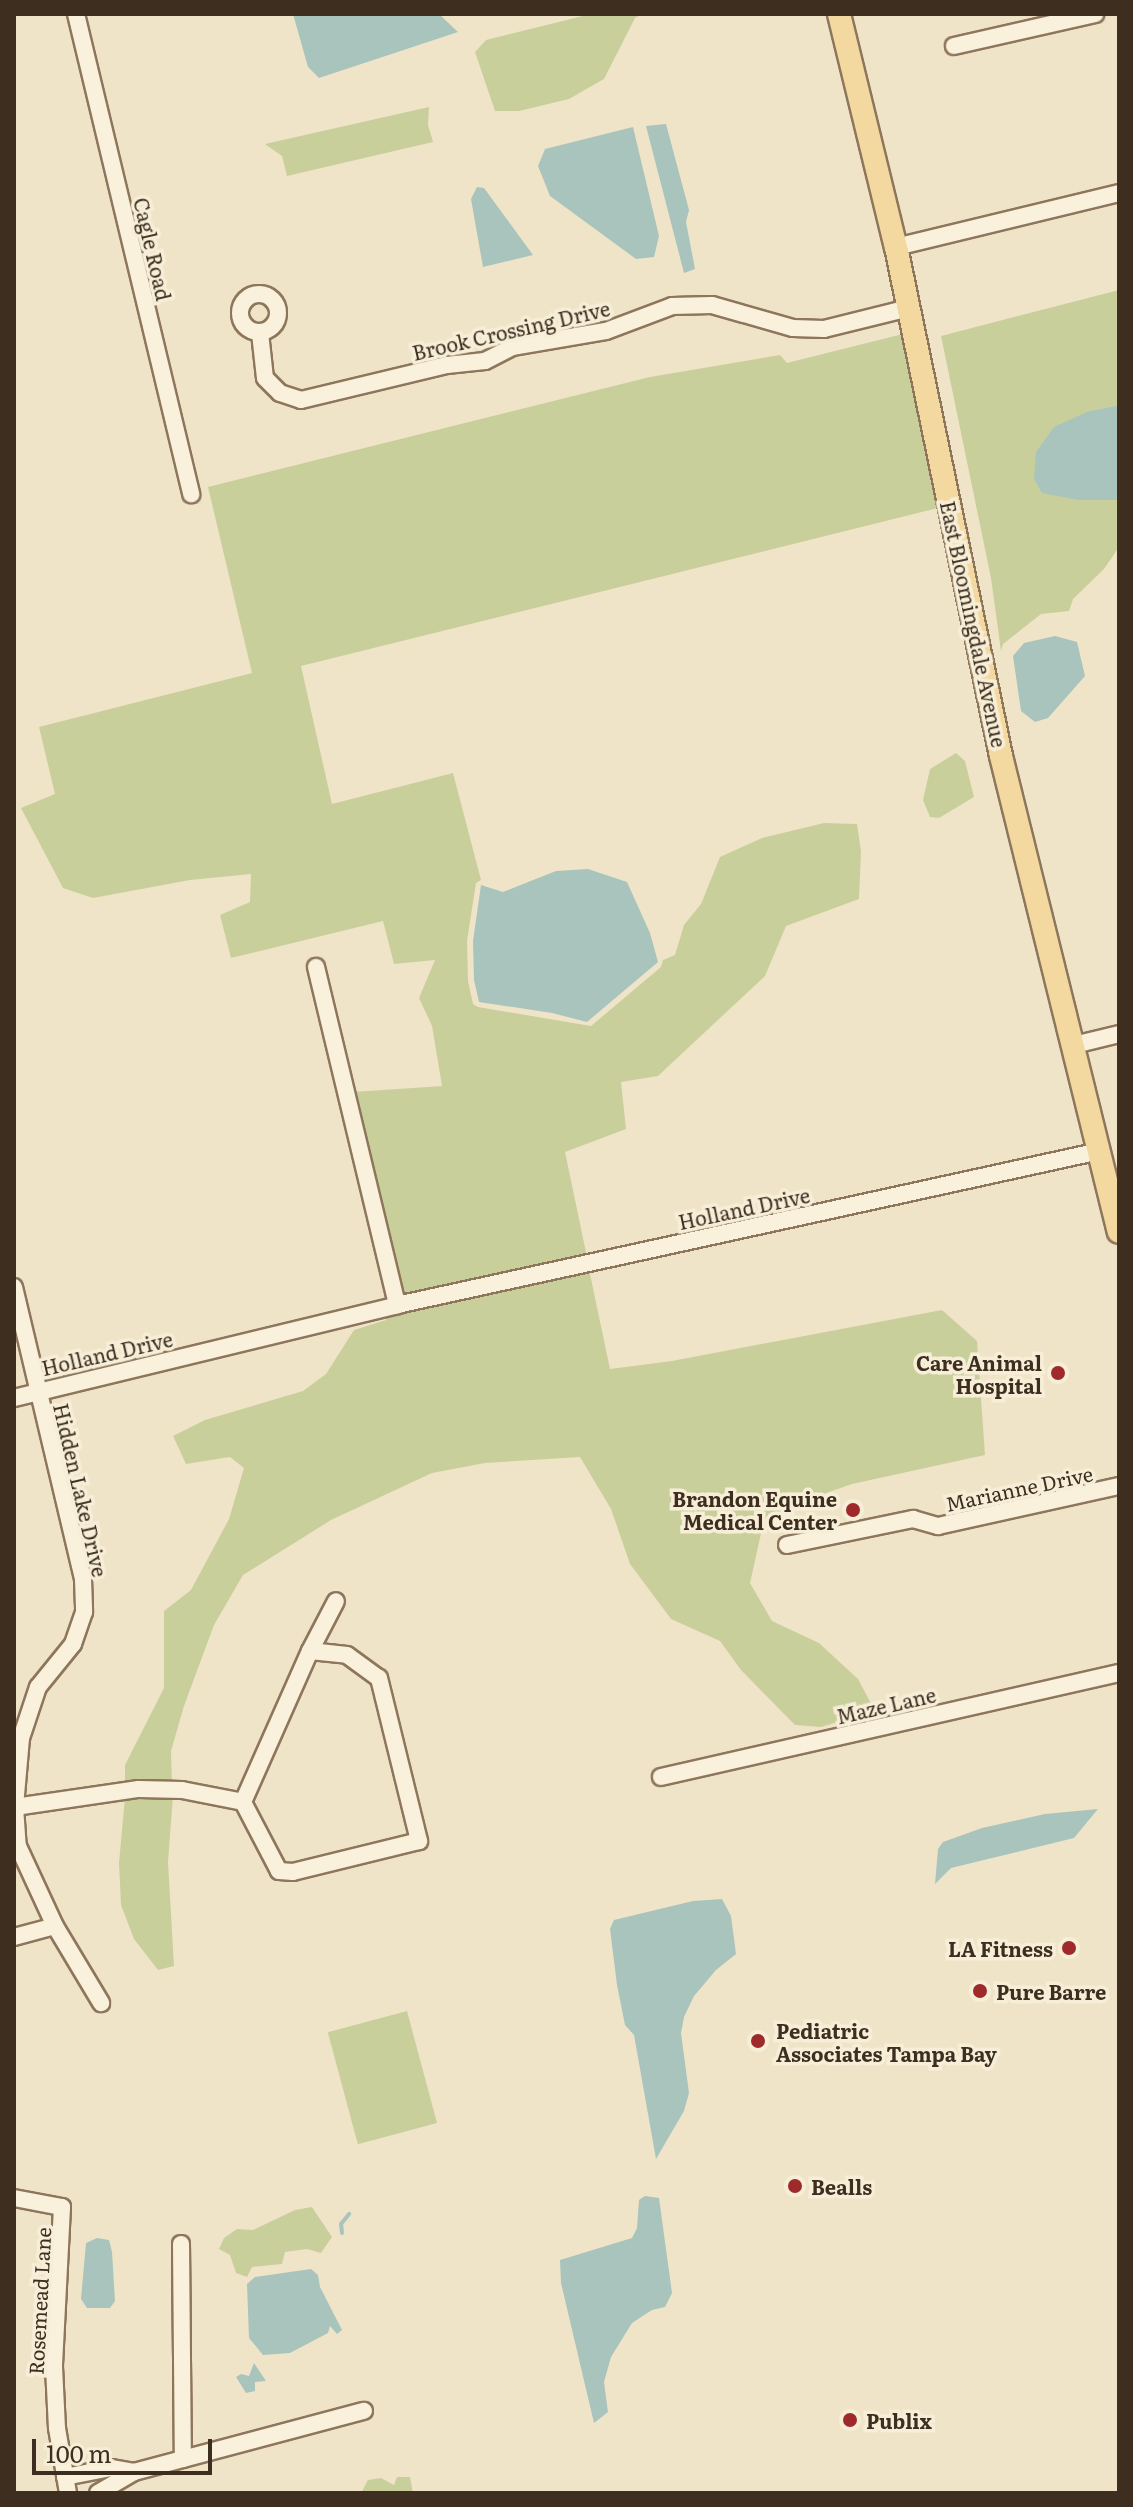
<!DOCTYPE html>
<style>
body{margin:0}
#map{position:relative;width:1133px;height:2507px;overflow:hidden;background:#f0e4c8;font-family:Literata,serif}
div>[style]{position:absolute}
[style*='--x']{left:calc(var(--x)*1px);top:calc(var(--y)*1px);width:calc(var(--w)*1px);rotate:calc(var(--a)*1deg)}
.green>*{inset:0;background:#c9cf9b;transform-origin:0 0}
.water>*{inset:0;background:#a9c4bc}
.stream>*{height:4px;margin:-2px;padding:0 2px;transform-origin:2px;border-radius:2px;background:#a9c4bc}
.roads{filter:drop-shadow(2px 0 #8d765c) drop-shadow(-2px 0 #8d765c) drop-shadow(0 2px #8d765c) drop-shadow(0 -2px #8d765c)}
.minor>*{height:16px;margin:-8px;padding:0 8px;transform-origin:8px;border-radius:8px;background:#faf1dc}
.minor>.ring{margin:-8px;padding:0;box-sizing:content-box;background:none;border:16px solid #faf1dc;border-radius:50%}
.major>*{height:22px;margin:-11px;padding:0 11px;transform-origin:11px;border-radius:11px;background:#f3d9a0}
.dots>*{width:22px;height:22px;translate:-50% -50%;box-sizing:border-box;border:4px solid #f7eed8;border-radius:50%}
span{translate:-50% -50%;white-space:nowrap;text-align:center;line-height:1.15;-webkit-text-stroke:7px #f7eed8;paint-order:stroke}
.street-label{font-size:20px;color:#3d2e20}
.poi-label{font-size:20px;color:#3d2e20;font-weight:700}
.right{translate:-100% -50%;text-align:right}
.left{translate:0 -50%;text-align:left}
.frame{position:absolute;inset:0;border:16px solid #3d2e20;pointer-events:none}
.scale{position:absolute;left:32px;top:2439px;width:180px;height:36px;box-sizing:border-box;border:4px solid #3d2e20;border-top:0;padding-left:10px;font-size:24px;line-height:28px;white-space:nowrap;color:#3d2e20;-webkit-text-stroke:6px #f7eed8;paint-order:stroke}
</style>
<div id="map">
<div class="green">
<div style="clip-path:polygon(591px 14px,642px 14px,635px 18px,604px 79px,569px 99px,519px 111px,495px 111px,475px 52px,486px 40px)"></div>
<div style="clip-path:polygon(429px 107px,428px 125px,433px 142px,287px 176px,282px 156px,265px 144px)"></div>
<div style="clip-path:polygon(1119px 290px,1119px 405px,1089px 411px,1078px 500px,1119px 500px,1119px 547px,1104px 569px,1073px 599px,1069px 611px,1041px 614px,1003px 644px,1001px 651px,991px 578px,941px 336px)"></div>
<div style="clip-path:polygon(907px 333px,942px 507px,301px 666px,332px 804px,453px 773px,481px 880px,476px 883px,467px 941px,468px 981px,473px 1004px,478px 1007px,591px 1026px,661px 967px,663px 960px,675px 955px,684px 925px,701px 904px,720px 857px,762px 838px,824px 823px,857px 824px,861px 851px,859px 899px,786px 926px,765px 976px,658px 1076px,621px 1082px,626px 1129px,565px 1152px,587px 1257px,402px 1298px,353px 1092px,442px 1086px,432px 1026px,419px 998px,435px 960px,394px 964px,383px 921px,231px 958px,220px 915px,250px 902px,251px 874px,190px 880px,93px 898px,63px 888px,21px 808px,55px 794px,39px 727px,252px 673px,208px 487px,650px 377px,780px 355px,787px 363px)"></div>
<div style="clip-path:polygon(956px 753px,965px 761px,974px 797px,939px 818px,930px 817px,923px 800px,930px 769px)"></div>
<div style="clip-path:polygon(589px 1269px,610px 1369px,672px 1361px,942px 1310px,977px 1341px,985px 1455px,852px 1484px,792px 1505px,762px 1529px,750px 1583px,772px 1621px,819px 1643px,858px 1679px,875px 1711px,821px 1727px,795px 1725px,741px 1670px,720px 1641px,671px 1619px,630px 1564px,611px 1509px,580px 1457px,485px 1463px,432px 1473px,331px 1520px,243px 1575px,214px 1625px,184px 1706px,171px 1751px,172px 1784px,125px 1785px,125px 1765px,164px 1688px,164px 1611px,191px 1590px,229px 1519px,244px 1468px,230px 1457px,186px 1464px,173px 1436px,205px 1420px,303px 1391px,326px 1374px,354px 1330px,386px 1320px,386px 1314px)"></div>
<div style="clip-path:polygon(139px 1795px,173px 1796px,168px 1862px,174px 1966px,158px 1970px,134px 1939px,121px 1905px,119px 1863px,125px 1797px)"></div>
<div style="left:407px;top:2011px;width:116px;height:82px;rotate:75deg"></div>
<div style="clip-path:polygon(312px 2207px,332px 2237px,321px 2253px,307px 2249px,285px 2252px,282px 2264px,252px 2267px,247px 2277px,236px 2273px,230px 2255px,219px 2249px,224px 2238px,237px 2229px,253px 2230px,295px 2210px)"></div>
<div style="clip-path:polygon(397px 2477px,410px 2477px,413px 2493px,361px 2493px,368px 2480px,381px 2478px,394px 2485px)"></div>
</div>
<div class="water">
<div style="clip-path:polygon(293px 14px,439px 14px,458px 32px,319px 78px,308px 67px)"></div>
<div style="clip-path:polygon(666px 124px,689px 210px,686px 222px,695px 269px,684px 273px,646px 126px)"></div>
<div style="clip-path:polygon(633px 127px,659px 236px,654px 257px,636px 259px,550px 196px,538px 166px,545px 149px)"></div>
<div style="clip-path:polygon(477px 187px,484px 188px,533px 255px,483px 267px,471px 199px)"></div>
<div style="clip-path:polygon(1119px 405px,1119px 500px,1078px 500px,1042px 493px,1034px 479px,1036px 452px,1054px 427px,1089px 411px)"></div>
<div style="clip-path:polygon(1055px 636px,1077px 642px,1085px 676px,1048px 718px,1035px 722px,1021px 711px,1013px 656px,1024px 643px)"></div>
<div style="clip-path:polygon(588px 869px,627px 882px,650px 933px,658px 962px,587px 1022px,552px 1013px,479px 1002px,474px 980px,473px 941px,481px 885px,503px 892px,556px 871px)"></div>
<div style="clip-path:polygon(1098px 1809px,1074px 1838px,951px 1868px,935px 1884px,938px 1849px,943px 1842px,982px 1828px,1045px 1814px)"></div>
<div style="clip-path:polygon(722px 1899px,731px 1916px,736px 1954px,716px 1970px,694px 1996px,684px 2017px,681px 2033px,689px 2093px,684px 2111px,656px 2159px,634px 2035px,625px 2025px,617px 1985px,610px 1929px,614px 1920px,693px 1901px)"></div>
<div style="clip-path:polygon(645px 2196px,659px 2198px,672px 2293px,665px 2307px,652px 2310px,632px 2323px,611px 2357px,604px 2382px,608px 2412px,594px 2423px,561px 2283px,560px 2260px,632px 2238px,637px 2228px,639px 2200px)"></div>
<div style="clip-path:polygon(97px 2238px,109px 2240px,112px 2252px,115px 2301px,110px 2308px,87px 2308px,81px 2299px,86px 2243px)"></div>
<div style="clip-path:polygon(311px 2269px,318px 2275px,320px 2287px,342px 2330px,337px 2334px,330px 2326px,328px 2333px,290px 2353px,263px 2355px,249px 2338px,247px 2284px,255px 2277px)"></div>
<div style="clip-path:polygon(254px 2363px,266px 2381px,255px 2382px,255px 2391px,246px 2393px,236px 2377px,241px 2374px,249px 2376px)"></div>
</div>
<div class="stream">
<div style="--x:342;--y:2233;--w:9;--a:-96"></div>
<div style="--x:341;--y:2224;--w:13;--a:-51"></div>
</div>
<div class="roads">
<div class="minor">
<div style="--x:76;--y:14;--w:494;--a:76.5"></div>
<div style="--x:954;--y:46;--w:145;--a:-12.8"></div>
<div style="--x:896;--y:247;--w:229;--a:-13.6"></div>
<div class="ring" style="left:240px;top:294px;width:22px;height:22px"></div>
<div style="--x:260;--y:333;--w:45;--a:83.7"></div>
<div style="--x:265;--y:378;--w:21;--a:45"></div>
<div style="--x:280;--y:393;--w:22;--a:18"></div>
<div style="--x:301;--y:400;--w:150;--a:-13.5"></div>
<div style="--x:447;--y:365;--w:38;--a:-6"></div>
<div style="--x:485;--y:361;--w:30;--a:-27"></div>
<div style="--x:512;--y:347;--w:95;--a:-9.7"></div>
<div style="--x:606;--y:331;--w:71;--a:-20.7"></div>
<div style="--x:672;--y:306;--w:40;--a:-1.4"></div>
<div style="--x:712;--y:305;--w:84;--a:15.9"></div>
<div style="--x:793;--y:328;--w:31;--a:2"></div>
<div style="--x:824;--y:329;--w:88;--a:-13.9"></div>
<div style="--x:316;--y:967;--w:348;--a:76.5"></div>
<div style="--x:1074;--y:1045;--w:46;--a:-13.7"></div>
<div style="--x:14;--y:1287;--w:300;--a:76.7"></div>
<div style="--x:83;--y:1579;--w:33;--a:88"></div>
<div style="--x:84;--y:1612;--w:34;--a:109"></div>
<div style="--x:73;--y:1644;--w:55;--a:129.1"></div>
<div style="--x:38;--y:1687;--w:54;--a:108.4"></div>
<div style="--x:21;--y:1738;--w:69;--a:95"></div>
<div style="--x:15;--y:1807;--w:39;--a:86"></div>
<div style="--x:18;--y:1846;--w:88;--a:65.2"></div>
<div style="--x:55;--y:1926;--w:90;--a:59.1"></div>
<div style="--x:14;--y:1398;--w:394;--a:-13.6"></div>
<div style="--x:397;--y:1305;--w:720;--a:-12.36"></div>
<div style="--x:787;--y:1545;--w:129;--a:-11.7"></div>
<div style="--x:913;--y:1519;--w:26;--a:16"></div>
<div style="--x:938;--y:1526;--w:185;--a:-12.5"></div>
<div style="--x:310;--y:1651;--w:37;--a:6"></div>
<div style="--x:347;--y:1655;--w:39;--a:36"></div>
<div style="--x:379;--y:1678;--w:168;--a:76.2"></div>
<div style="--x:419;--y:1841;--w:130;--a:166.2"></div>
<div style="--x:293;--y:1872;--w:14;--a:-176"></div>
<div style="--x:279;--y:1871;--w:78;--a:-117.6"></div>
<div style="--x:243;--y:1802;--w:165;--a:-66.1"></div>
<div style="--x:310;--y:1651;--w:56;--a:-62.5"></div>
<div style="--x:661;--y:1777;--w:470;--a:-12.8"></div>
<div style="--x:15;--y:1807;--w:125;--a:-8.3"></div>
<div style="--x:139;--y:1789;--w:43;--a:1.3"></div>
<div style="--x:182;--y:1790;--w:62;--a:11.1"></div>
<div style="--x:14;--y:1937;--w:42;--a:-15"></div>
<div style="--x:14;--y:2198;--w:49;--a:10.6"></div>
<div style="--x:62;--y:2207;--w:160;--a:92.9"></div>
<div style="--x:54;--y:2367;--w:61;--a:87.2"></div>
<div style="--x:57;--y:2428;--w:66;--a:80.4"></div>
<div style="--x:181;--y:2244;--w:215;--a:89.5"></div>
<div style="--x:65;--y:2477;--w:47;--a:-11.1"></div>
<div style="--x:111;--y:2468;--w:23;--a:10"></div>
<div style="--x:98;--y:2493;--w:42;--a:-30.3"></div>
<div style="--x:134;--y:2472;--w:238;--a:-14.9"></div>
</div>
<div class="major">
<div style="--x:839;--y:14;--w:240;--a:76.3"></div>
<div style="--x:896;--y:247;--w:520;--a:78.34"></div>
<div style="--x:1001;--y:756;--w:490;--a:76.1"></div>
</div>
</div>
<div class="dots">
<div style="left:1058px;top:1373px;background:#9e2a2b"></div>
<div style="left:853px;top:1510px;background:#9e2a2b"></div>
<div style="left:1069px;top:1948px;background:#9e2a2b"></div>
<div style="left:980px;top:1991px;background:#9e2a2b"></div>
<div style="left:758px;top:2041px;background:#9e2a2b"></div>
<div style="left:795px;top:2186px;background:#9e2a2b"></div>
<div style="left:850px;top:2420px;background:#9e2a2b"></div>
</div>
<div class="street-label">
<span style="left:153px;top:249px;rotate:77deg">Cagle Road</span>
<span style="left:511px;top:330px;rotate:-13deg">Brook Crossing Drive</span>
<span style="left:974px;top:624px;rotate:78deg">East Bloomingdale Avenue</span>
<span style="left:744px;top:1208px;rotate:-12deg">Holland Drive</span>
<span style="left:107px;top:1353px;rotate:-13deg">Holland Drive</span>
<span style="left:1019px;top:1488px;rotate:-12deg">Marianne Drive</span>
<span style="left:81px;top:1490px;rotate:77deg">Hidden Lake Drive</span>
<span style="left:886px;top:1705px;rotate:-13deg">Maze Lane</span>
<span style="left:39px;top:2301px;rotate:-87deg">Rosemead Lane</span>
</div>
<div class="poi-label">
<span class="right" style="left:1042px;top:1374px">Care Animal<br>Hospital</span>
<span class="right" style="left:837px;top:1510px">Brandon Equine<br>Medical Center</span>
<span class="right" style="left:1053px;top:1948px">LA Fitness</span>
<span class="left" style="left:996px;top:1991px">Pure Barre</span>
<span class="left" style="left:776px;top:2042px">Pediatric<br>Associates Tampa Bay</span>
<span class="left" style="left:811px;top:2186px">Bealls</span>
<span class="left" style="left:866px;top:2420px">Publix</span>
</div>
<div class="frame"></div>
<div class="scale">100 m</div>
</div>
